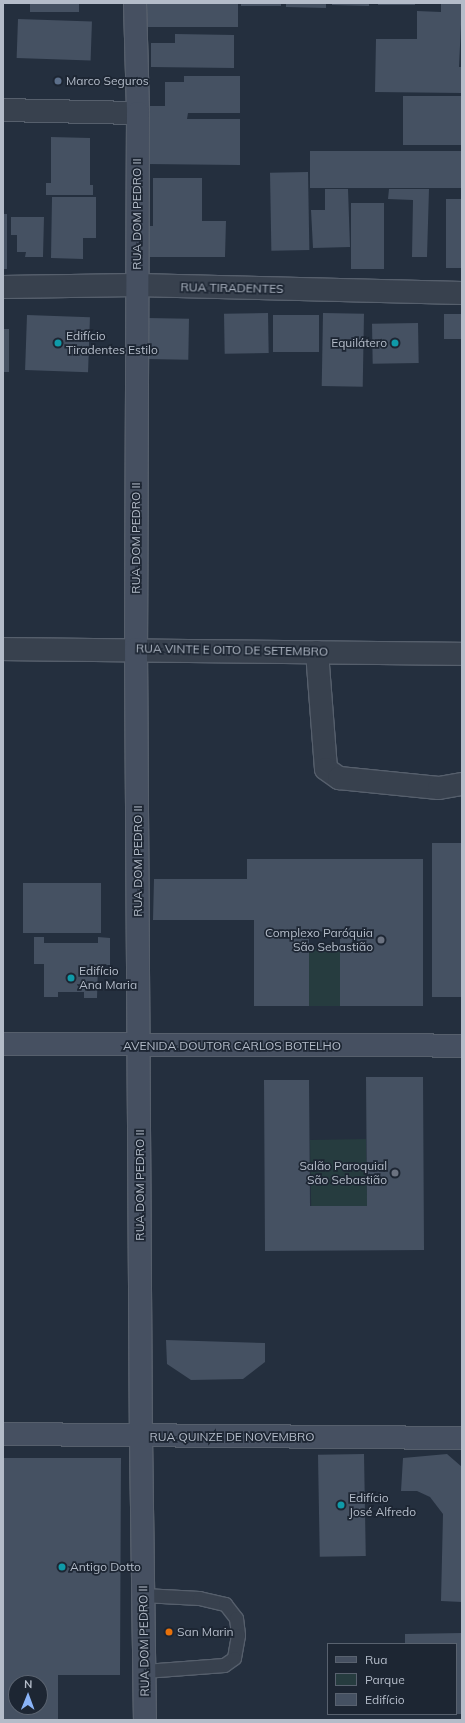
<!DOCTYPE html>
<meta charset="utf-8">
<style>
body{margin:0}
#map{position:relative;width:465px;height:1723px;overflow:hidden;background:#242f3e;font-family:Mulish,sans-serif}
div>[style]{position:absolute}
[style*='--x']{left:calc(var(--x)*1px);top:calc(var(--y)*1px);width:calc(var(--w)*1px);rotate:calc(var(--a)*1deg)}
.green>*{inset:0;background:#263c3f;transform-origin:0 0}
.building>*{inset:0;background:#455162;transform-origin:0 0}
.roads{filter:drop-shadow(1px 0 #565f6c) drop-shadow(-1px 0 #565f6c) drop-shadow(0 1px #565f6c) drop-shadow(0 -1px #565f6c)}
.lane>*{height:13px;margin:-6.5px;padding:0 6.5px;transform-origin:6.5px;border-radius:6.5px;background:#38414e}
.street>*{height:22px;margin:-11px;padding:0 11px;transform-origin:11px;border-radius:11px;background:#38414e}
.secondary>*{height:22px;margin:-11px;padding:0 11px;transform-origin:11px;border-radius:11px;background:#465061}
.dots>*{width:11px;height:11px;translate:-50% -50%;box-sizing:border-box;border:2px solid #1d2633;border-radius:50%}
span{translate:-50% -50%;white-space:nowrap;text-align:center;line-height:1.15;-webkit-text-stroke:3.5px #1d2633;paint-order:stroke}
.poi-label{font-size:12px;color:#b4bcc9}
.left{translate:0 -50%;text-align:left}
.right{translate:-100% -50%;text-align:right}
.street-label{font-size:12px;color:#b4bcc9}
.frame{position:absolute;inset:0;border:4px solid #b4bcc9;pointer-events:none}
.legend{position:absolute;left:327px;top:1643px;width:130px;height:72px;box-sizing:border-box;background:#1d2633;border:1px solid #59626f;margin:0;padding:5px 7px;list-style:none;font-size:12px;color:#b4bcc9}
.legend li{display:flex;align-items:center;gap:8px;height:20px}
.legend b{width:20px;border:1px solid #59626f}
.north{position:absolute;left:8px;top:1675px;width:40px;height:40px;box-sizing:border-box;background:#1d2633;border:1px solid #59626f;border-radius:50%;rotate:1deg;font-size:11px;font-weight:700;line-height:16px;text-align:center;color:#b4bcc9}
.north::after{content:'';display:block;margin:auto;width:14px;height:18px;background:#8ab4f8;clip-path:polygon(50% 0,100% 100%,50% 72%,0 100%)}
</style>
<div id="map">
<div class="green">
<div style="left:309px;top:948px;width:31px;height:58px"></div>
<div style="left:366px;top:1139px;width:67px;height:56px;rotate:89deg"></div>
</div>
<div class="building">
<div style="left:30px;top:3px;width:49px;height:9px"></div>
<div style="left:144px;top:3px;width:94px;height:24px"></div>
<div style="left:241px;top:3px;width:40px;height:3px"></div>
<div style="clip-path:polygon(286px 3px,326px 3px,326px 8px,286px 7px)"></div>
<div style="clip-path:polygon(332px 3px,369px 3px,369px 6px,332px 5px)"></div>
<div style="left:378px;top:3px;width:37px;height:2px"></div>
<div style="clip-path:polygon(441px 3px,462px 3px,459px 67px,462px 67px,462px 93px,375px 92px,376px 39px,417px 39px,417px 11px,441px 12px)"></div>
<div style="left:18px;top:19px;width:74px;height:39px;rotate:2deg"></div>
<div style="clip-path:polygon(175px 34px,234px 35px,234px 68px,151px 67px,151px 43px,175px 43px)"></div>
<div style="clip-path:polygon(184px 76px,240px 76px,240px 113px,188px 113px,187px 119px,240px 119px,240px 165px,146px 164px,147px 106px,165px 106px,165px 82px,184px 82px)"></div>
<div style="left:403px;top:96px;width:59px;height:49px"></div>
<div style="clip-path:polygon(51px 137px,90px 138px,90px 185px,93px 185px,93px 195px,46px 195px,46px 183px,51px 183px)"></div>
<div style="left:462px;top:151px;width:37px;height:152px;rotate:90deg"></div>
<div style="left:308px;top:172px;width:78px;height:38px;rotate:89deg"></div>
<div style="clip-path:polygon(153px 178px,202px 178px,202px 221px,226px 221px,225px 257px,139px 257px,139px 226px,153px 226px)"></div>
<div style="clip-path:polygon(325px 189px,348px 189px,350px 247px,313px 248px,311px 210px,325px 210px)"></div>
<div style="clip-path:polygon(389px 189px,429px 189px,427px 257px,412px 257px,413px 200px,388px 199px)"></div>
<div style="clip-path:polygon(52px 197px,96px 197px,96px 238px,83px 238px,83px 259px,51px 258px)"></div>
<div style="left:446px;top:199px;width:16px;height:69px"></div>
<div style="left:351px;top:203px;width:33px;height:66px"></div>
<div style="left:3px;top:214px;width:4px;height:55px"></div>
<div style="clip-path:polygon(11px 217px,44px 217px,43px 257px,25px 257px,26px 252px,17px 252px,17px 235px,11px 235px)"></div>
<div style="left:268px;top:313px;width:40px;height:44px;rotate:89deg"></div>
<div style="left:323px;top:313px;width:41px;height:73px;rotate:1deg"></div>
<div style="left:444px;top:314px;width:18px;height:25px"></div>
<div style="left:27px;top:315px;width:63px;height:55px;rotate:2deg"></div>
<div style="left:273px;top:315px;width:46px;height:37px"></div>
<div style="left:147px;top:318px;width:42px;height:41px;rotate:1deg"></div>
<div style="left:418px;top:323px;width:40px;height:46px;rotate:89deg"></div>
<div style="left:3px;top:329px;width:6px;height:43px"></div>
<div style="left:432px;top:843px;width:30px;height:154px"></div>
<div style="clip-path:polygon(247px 859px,423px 859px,423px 1006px,340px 1006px,340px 932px,309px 931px,309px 1006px,254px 1006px,254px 920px,153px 920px,154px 879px,247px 879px)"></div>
<div style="left:101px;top:883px;width:50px;height:78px;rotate:90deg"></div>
<div style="clip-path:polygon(34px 937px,44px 937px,44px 943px,98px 943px,98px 937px,110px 938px,110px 965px,98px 965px,97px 998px,84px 998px,84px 992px,58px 992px,58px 997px,44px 997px,44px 964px,34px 964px)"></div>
<div style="clip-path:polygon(366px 1077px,423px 1077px,424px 1250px,265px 1251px,264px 1080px,309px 1080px,310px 1206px,367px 1206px)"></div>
<div style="clip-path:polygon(166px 1340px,265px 1343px,265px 1362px,243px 1379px,191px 1380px,167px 1364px)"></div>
<div style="left:364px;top:1454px;width:102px;height:46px;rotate:89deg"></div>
<div style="clip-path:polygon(447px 1454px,462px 1467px,462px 1602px,441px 1601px,443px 1514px,430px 1497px,417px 1491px,401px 1491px,403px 1458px)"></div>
<div style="clip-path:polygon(evenodd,3px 1458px,121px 1458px,120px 1675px,58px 1675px,58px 1720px,3px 1720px,3px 1458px,16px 1683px,40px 1683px,40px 1707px,16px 1707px,16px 1683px)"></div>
<div style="clip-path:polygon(462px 1633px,462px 1714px,456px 1714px,456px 1644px,405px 1644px,405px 1634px)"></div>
</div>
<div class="roads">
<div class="lane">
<div style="--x:143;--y:1595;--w:56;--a:3.1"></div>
<div style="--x:199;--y:1598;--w:27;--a:13"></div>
<div style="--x:225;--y:1604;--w:18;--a:52"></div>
<div style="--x:236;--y:1618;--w:17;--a:83"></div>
<div style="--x:238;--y:1635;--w:23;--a:100"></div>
<div style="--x:234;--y:1658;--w:12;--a:145"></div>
<div style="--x:224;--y:1665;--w:80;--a:175.7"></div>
</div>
<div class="street">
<div style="--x:3;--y:110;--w:135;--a:1.3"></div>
<div style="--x:3;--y:287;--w:134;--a:-0.9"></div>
<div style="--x:137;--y:285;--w:325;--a:1.4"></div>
<div style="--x:3;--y:649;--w:459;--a:0.6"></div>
<div style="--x:317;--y:652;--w:117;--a:85.6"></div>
<div style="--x:326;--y:769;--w:16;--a:35"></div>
<div style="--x:339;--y:778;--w:100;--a:5.7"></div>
<div style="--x:439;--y:788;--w:23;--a:-10"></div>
</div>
<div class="secondary">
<div style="--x:135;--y:3;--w:110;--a:88.4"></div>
<div style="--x:138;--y:113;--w:536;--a:90.21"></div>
<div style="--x:136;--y:649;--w:787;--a:89.64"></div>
<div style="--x:141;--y:1436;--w:284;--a:89.2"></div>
<div style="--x:3;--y:1044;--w:459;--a:0.2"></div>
<div style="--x:3;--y:1434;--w:459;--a:0.5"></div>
</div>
</div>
<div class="dots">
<div style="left:58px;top:81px;background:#5c6f8a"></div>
<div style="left:58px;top:343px;background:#0f9aa8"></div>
<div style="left:395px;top:343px;background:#0f9aa8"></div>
<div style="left:381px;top:940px;background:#6b7280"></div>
<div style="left:71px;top:978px;background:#0f9aa8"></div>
<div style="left:395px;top:1173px;background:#6b7280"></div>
<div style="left:341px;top:1505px;background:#0f9aa8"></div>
<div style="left:62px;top:1567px;background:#0f9aa8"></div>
<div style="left:169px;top:1632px;background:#e8710a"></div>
</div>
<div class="poi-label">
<span class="left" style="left:66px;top:81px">Marco Seguros</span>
<span class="left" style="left:66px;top:343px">Edifício<br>Tiradentes Estilo</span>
<span class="right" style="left:387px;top:343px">Equilátero</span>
<span class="right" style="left:373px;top:940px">Complexo Paróquia<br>São Sebastião</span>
<span class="left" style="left:79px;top:978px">Edifício<br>Ana Maria</span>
<span class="right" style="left:387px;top:1173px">Salão Paroquial<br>São Sebastião</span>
<span class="left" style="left:349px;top:1505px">Edifício<br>José Alfredo</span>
<span class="left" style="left:70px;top:1567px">Antigo Dotto</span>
<span class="left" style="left:177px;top:1632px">San Marin</span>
</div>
<div class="street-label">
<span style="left:137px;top:214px;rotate:-90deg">RUA DOM PEDRO II</span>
<span style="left:232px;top:288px;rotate:1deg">RUA TIRADENTES</span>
<span style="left:136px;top:538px;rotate:-90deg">RUA DOM PEDRO II</span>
<span style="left:232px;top:650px;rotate:1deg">RUA VINTE E OITO DE SETEMBRO</span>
<span style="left:138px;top:861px;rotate:-90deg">RUA DOM PEDRO II</span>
<span style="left:232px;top:1046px">AVENIDA DOUTOR CARLOS BOTELHO</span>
<span style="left:140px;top:1185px;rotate:-90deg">RUA DOM PEDRO II</span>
<span style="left:232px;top:1437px">RUA QUINZE DE NOVEMBRO</span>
<span style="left:144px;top:1641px;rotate:-91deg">RUA DOM PEDRO II</span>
</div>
<div class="frame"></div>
<ul class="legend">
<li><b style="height:5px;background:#465061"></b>Rua</li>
<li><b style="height:11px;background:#263c3f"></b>Parque</li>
<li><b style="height:11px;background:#455162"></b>Edifício</li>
</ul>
<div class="north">N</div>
</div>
